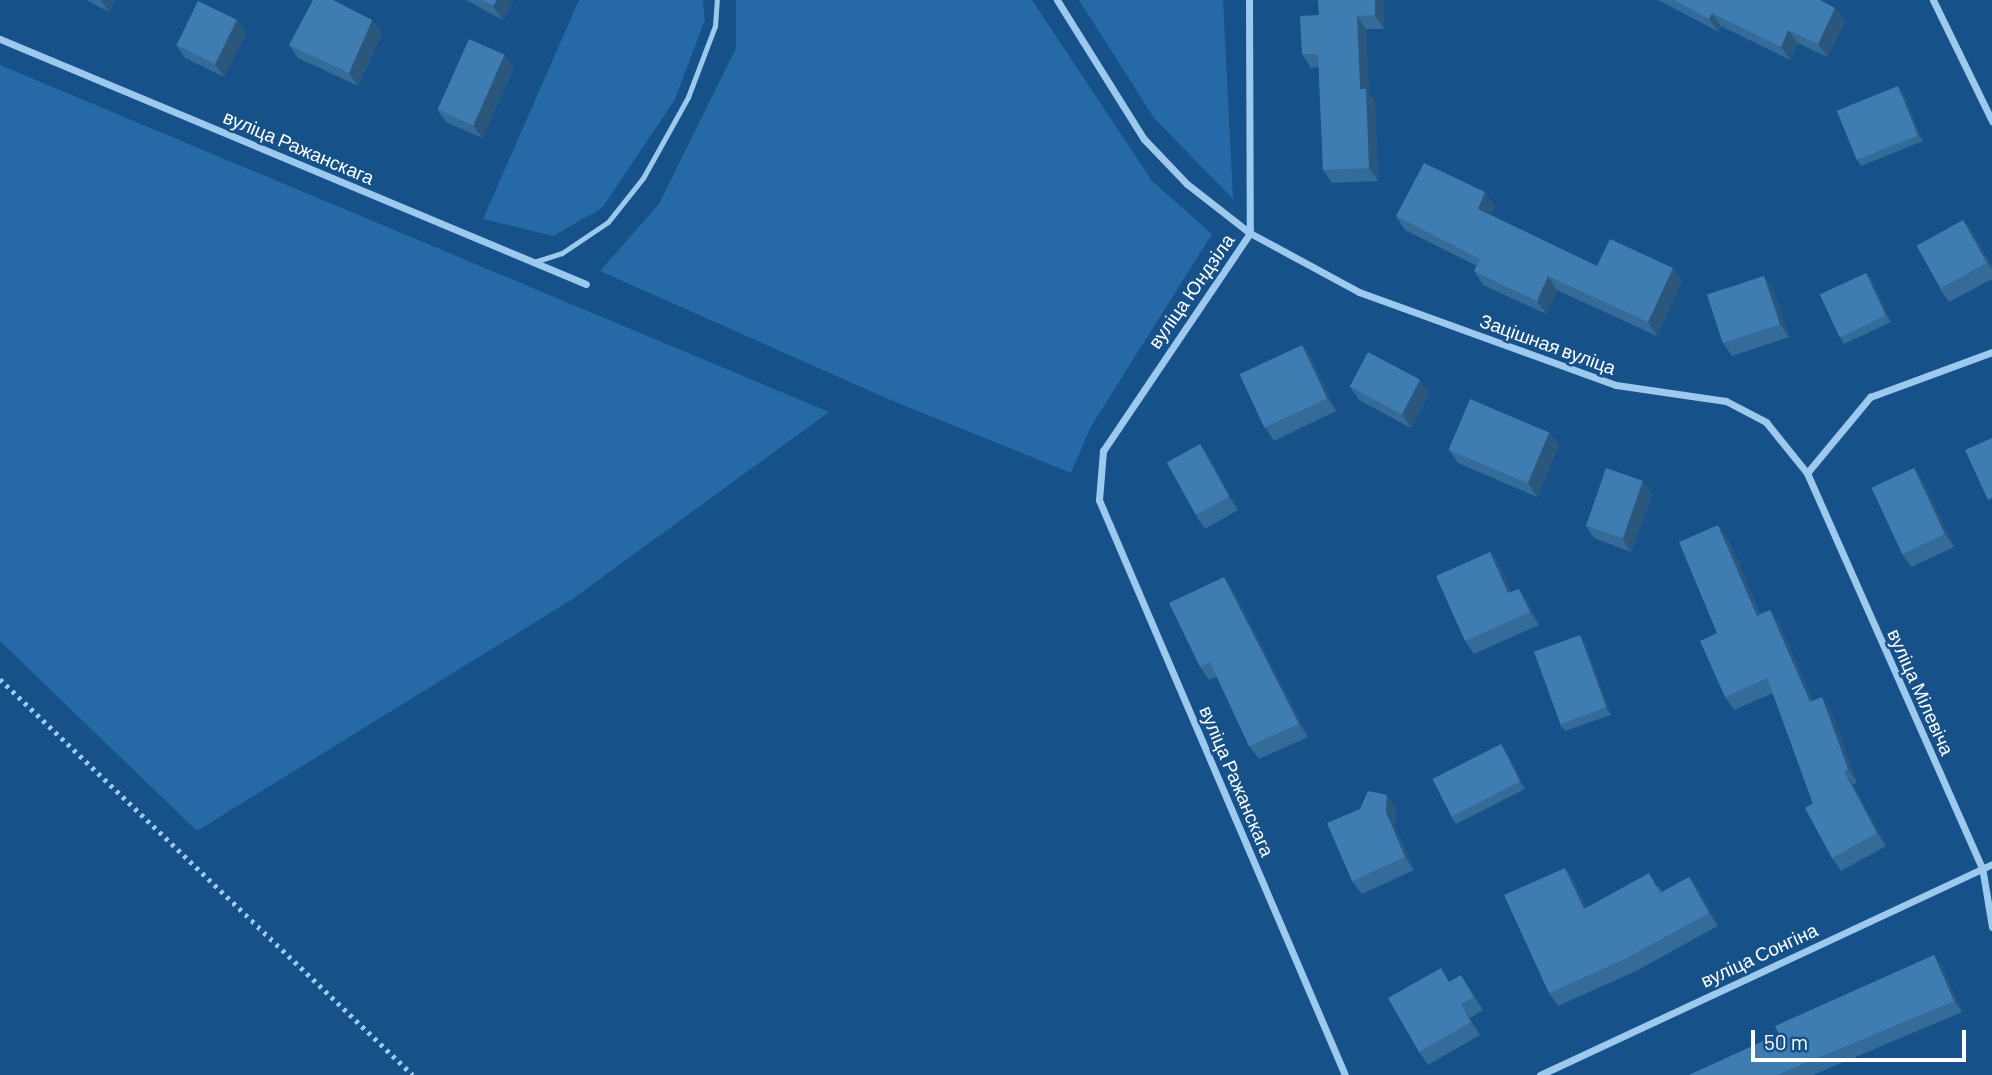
<!DOCTYPE html>
<meta charset="utf-8">
<style>
body{margin:0}
#map{position:relative;width:1992px;height:1075px;overflow:hidden;background:#165289;font-family:Barlow,sans-serif}
div>[style]{position:absolute}
[style*='--x']{left:calc(var(--x)*1px);top:calc(var(--y)*1px);width:calc(var(--w)*1px);rotate:calc(var(--a)*1deg)}
.green>*{inset:0;background:#256aa7}
.path>*{height:4.5px;margin-top:-2.25px;transform-origin:0;background:repeating-linear-gradient(90deg,#9ec9ef 0 3.5px,transparent 0 8.5px)}
.lane>*{height:5px;margin:-2.5px;padding:0 2.5px;transform-origin:2.5px;border-radius:2.5px;background:#9ec9ef}
.street>*{height:7px;margin:-3.5px;padding:0 3.5px;transform-origin:3.5px;border-radius:3.5px;background:#9ec9ef}
.wall>*{inset:0;background:#356b99}
.shaded-wall>*{inset:0;background:#2b577d}
.building>*{inset:0;background:#3e7cb2;transform-origin:0 0}
span{translate:-50% -50%;white-space:nowrap;text-align:center;line-height:1.15;-webkit-text-stroke:5px #165289;paint-order:stroke}
.street-label{font-size:19px;color:#fff}
.scale{position:absolute;left:1751px;top:1030px;width:215px;height:32px;box-sizing:border-box;border:4px solid #fff;border-top:0;padding-left:9px;font-size:21px;line-height:24px;white-space:nowrap;color:#fff;-webkit-text-stroke:5px #165289;paint-order:stroke}
</style>
<div id="map">
<div class="green">
<div style="clip-path:polygon(579px 0,703px 0,705px 20px,674px 101px,602px 208px,553px 236px,483px 219px)"></div>
<div style="clip-path:polygon(736px 0,1032px 0,1152px 181px,1212px 234px,1090px 428px,1071px 473px,886px 398px,600px 271px,659px 204px,736px 48px)"></div>
<div style="clip-path:polygon(1079px 0,1223px 0,1233px 199px,1154px 118px)"></div>
<div style="clip-path:polygon(0 65px,829px 412px,571px 600px,197px 831px,0 641px)"></div>
</div>
<div class="path">
<div style="--x:0;--y:679;--w:572;--a:43.8"></div>
</div>
<div class="lane">
<div style="--x:534;--y:262;--w:29;--a:-18"></div>
<div style="--x:562;--y:253;--w:55;--a:-34"></div>
<div style="--x:608;--y:222;--w:56;--a:-51.5"></div>
<div style="--x:643;--y:178;--w:93;--a:-60.9"></div>
<div style="--x:688;--y:97;--w:76;--a:-69.2"></div>
<div style="--x:715;--y:26;--w:26;--a:-86"></div>
</div>
<div class="street">
<div style="--x:1057;--y:0;--w:164;--a:58"></div>
<div style="--x:1144;--y:139;--w:62;--a:46.3"></div>
<div style="--x:1187;--y:184;--w:80;--a:37.9"></div>
<div style="--x:1250;--y:233;--w:124;--a:28.4"></div>
<div style="--x:1359;--y:292;--w:273;--a:19.9"></div>
<div style="--x:1616;--y:385;--w:111;--a:8.3"></div>
<div style="--x:1726;--y:401;--w:45;--a:27.7"></div>
<div style="--x:1766;--y:422;--w:65;--a:51.2"></div>
<div style="--x:1807;--y:473;--w:431;--a:66.1"></div>
<div style="--x:1982;--y:867;--w:61;--a:80.5"></div>
<div style="--x:1249;--y:0;--w:233;--a:89.8"></div>
<div style="--x:1250;--y:233;--w:263;--a:124"></div>
<div style="--x:1103;--y:451;--w:49;--a:94.7"></div>
<div style="--x:1099;--y:500;--w:625;--a:66.84"></div>
<div style="--x:1933;--y:0;--w:135;--a:64"></div>
<div style="--x:0;--y:39;--w:635;--a:22.69"></div>
<div style="--x:1807;--y:473;--w:99;--a:-50.3"></div>
<div style="--x:1870;--y:397;--w:130;--a:-20.2"></div>
<div style="--x:1540;--y:1075;--w:499;--a:-25"></div>
</div>
<div class="wall">
<div style="clip-path:polygon(86px 0,115px 0,109px 12px)"></div>
<div style="clip-path:polygon(466px 0,513px 0,503px 20px)"></div>
<div style="clip-path:polygon(1318px 0,1383px 0,1384px 29px,1366px 29px,1369px 94px,1375px 102px,1378px 181px,1332px 183px,1323px 170px,1319px 67px,1311px 68px,1302px 54px,1319px 15px)"></div>
<div style="clip-path:polygon(1658px 0,1820px 0,1845px 21px,1827px 57px,1798px 43px,1790px 60px,1721px 26px,1719px 32px)"></div>
<div style="clip-path:polygon(237px 20px,246px 33px,224px 77px,185px 58px,176px 45px)"></div>
<div style="clip-path:polygon(372px 20px,382px 33px,358px 86px,298px 58px,289px 45px)"></div>
<div style="clip-path:polygon(514px 68px,482px 138px,446px 122px,437px 109px)"></div>
<div style="clip-path:polygon(1903px 93px,1923px 141px,1861px 166px,1857px 159px)"></div>
<div style="clip-path:polygon(1495px 206px,1490px 215px,1597px 266px,1673px 268px,1682px 281px,1657px 336px,1557px 290px,1546px 314px,1483px 285px,1474px 271px,1477px 266px,1405px 230px,1396px 216px)"></div>
<div style="clip-path:polygon(1963px 220px,1973px 233px,1992px 268px,1992px 279px,1949px 302px,1940px 289px)"></div>
<div style="clip-path:polygon(1866px 273px,1871px 280px,1891px 322px,1844px 344px,1840px 337px)"></div>
<div style="clip-path:polygon(1773px 289px,1789px 337px,1732px 356px,1723px 343px)"></div>
<div style="clip-path:polygon(1302px 345px,1311px 358px,1336px 411px,1274px 441px,1265px 427px)"></div>
<div style="clip-path:polygon(1350px 387px,1429px 393px,1411px 428px,1359px 400px)"></div>
<div style="clip-path:polygon(1549px 432px,1559px 446px,1537px 497px,1458px 463px,1449px 450px)"></div>
<div style="clip-path:polygon(1200px 444px,1209px 457px,1238px 510px,1205px 529px,1196px 516px)"></div>
<div style="clip-path:polygon(1914px 468px,1923px 481px,1954px 547px,1911px 567px,1902px 554px)"></div>
<div style="clip-path:polygon(1652px 494px,1631px 552px,1594px 538px,1585px 525px)"></div>
<div style="clip-path:polygon(1728px 538px,1760px 614px,1770px 610px,1779px 623px,1813px 701px,1831px 711px,1857px 783px,1853px 784px,1886px 846px,1841px 871px,1832px 858px,1773px 693px,1734px 710px,1725px 697px,1717px 633px)"></div>
<div style="clip-path:polygon(1490px 552px,1499px 565px,1511px 592px,1528px 602px,1539px 625px,1474px 654px,1465px 641px)"></div>
<div style="clip-path:polygon(1233px 590px,1308px 737px,1259px 759px,1249px 746px,1217px 677px,1209px 680px,1200px 667px)"></div>
<div style="clip-path:polygon(1584px 641px,1611px 715px,1565px 731px,1560px 725px)"></div>
<div style="clip-path:polygon(1501px 744px,1506px 751px,1525px 789px,1456px 824px,1451px 817px)"></div>
<div style="clip-path:polygon(1396px 808px,1395px 826px,1414px 870px,1362px 894px,1352px 881px)"></div>
<div style="clip-path:polygon(1689px 877px,1699px 890px,1718px 926px,1636px 971px,1558px 1006px,1549px 993px,1574px 881px,1586px 907px,1658px 886px,1662px 892px)"></div>
<div style="clip-path:polygon(1934px 955px,1942px 966px,1962px 1012px,1813px 1075px,1689px 1075px,1779px 1034px)"></div>
<div style="clip-path:polygon(1450px 981px,1470px 989px,1483px 1010px,1470px 1018px,1480px 1035px,1428px 1065px,1419px 1052px)"></div>
</div>
<div class="shaded-wall">
<div style="clip-path:polygon(101px 0,115px 0,109px 12px)"></div>
<div style="clip-path:polygon(497px 0,513px 0,503px 20px,493px 6px)"></div>
<div style="clip-path:polygon(1375px 0,1383px 0,1384px 29px,1375px 15px)"></div>
<div style="clip-path:polygon(1835px 8px,1845px 21px,1827px 57px,1818px 44px)"></div>
<div style="clip-path:polygon(1712px 13px,1721px 26px,1719px 32px,1709px 19px)"></div>
<div style="clip-path:polygon(1357px 16px,1366px 29px,1369px 94px,1375px 102px,1378px 181px,1369px 168px,1360px 89px)"></div>
<div style="clip-path:polygon(237px 20px,246px 33px,224px 77px,215px 64px)"></div>
<div style="clip-path:polygon(372px 20px,382px 33px,358px 86px,349px 73px)"></div>
<div style="clip-path:polygon(1788px 30px,1798px 43px,1790px 60px,1781px 47px)"></div>
<div style="clip-path:polygon(505px 55px,514px 68px,482px 138px,473px 125px)"></div>
<div style="clip-path:polygon(1898px 86px,1903px 93px,1923px 141px,1918px 135px)"></div>
<div style="clip-path:polygon(1485px 192px,1495px 206px,1487px 223px,1478px 209px)"></div>
<div style="clip-path:polygon(1963px 220px,1973px 233px,1992px 270px,1987px 263px)"></div>
<div style="clip-path:polygon(1673px 268px,1682px 281px,1657px 336px,1648px 322px)"></div>
<div style="clip-path:polygon(1866px 273px,1871px 280px,1891px 322px,1886px 315px)"></div>
<div style="clip-path:polygon(1548px 276px,1557px 290px,1546px 314px,1537px 301px)"></div>
<div style="clip-path:polygon(1764px 276px,1773px 289px,1789px 337px,1780px 324px)"></div>
<div style="clip-path:polygon(1302px 345px,1311px 358px,1336px 411px,1327px 398px)"></div>
<div style="clip-path:polygon(1420px 380px,1429px 393px,1411px 428px,1402px 414px)"></div>
<div style="clip-path:polygon(1549px 432px,1559px 446px,1537px 497px,1528px 483px)"></div>
<div style="clip-path:polygon(1200px 444px,1209px 457px,1238px 510px,1229px 497px)"></div>
<div style="clip-path:polygon(1914px 468px,1923px 481px,1954px 547px,1945px 534px)"></div>
<div style="clip-path:polygon(1643px 481px,1652px 494px,1631px 552px,1622px 538px)"></div>
<div style="clip-path:polygon(1718px 525px,1728px 538px,1766px 629px,1757px 616px)"></div>
<div style="clip-path:polygon(1490px 552px,1499px 565px,1518px 606px,1508px 593px)"></div>
<div style="clip-path:polygon(1224px 577px,1233px 590px,1308px 737px,1299px 724px)"></div>
<div style="clip-path:polygon(1519px 589px,1528px 602px,1539px 625px,1530px 612px)"></div>
<div style="clip-path:polygon(1770px 610px,1779px 623px,1819px 715px,1810px 702px)"></div>
<div style="clip-path:polygon(1580px 635px,1584px 641px,1611px 715px,1606px 708px)"></div>
<div style="clip-path:polygon(1822px 697px,1831px 711px,1857px 783px,1848px 769px)"></div>
<div style="clip-path:polygon(1501px 744px,1506px 751px,1525px 789px,1520px 782px)"></div>
<div style="clip-path:polygon(1844px 771px,1853px 784px,1886px 846px,1877px 833px)"></div>
<div style="clip-path:polygon(1387px 795px,1396px 808px,1395px 826px,1414px 870px,1405px 857px,1386px 812px)"></div>
<div style="clip-path:polygon(1565px 868px,1574px 881px,1593px 922px,1584px 909px)"></div>
<div style="clip-path:polygon(1689px 877px,1699px 890px,1718px 926px,1709px 913px)"></div>
<div style="clip-path:polygon(1934px 955px,1942px 966px,1962px 1012px,1954px 1001px)"></div>
<div style="clip-path:polygon(1461px 975px,1470px 989px,1483px 1010px,1474px 997px)"></div>
<div style="clip-path:polygon(1461px 1004px,1470px 1018px,1480px 1035px,1471px 1022px)"></div>
</div>
<div class="building">
<div style="clip-path:polygon(313px 0,333px 0,372px 20px,349px 73px,289px 45px)"></div>
<div style="clip-path:polygon(482px 0,497px 0,493px 6px)"></div>
<div style="clip-path:polygon(1318px 0,1375px 0,1375px 15px,1357px 16px,1360px 89px,1366px 89px,1369px 168px,1323px 170px,1318px 54px,1302px 54px,1300px 16px,1319px 15px)"></div>
<div style="clip-path:polygon(1674px 0,1820px 0,1835px 8px,1818px 44px,1788px 30px,1781px 47px,1712px 13px,1709px 19px)"></div>
<div style="left:198px;top:1px;width:43px;height:49px;rotate:26deg"></div>
<div style="left:469px;top:39px;width:39px;height:77px;rotate:24deg"></div>
<div style="left:1898px;top:86px;width:53px;height:66px;rotate:68deg"></div>
<div style="clip-path:polygon(1424px 163px,1485px 192px,1478px 209px,1597px 266px,1610px 239px,1673px 268px,1648px 322px,1548px 276px,1537px 301px,1474px 271px,1480px 259px,1396px 216px)"></div>
<div style="left:1963px;top:220px;width:49px;height:53px;rotate:61deg"></div>
<div style="left:1866px;top:273px;width:47px;height:51px;rotate:65deg"></div>
<div style="left:1764px;top:276px;width:51px;height:60px;rotate:72deg"></div>
<div style="left:1302px;top:345px;width:59px;height:69px;rotate:65deg"></div>
<div style="left:1368px;top:352px;width:59px;height:39px;rotate:28deg"></div>
<div style="left:1470px;top:399px;width:86px;height:55px;rotate:23deg"></div>
<div style="clip-path:polygon(1992px 438px,1992px 498px,1988px 500px,1965px 450px)"></div>
<div style="left:1200px;top:444px;width:60px;height:38px;rotate:61deg"></div>
<div style="left:1606px;top:468px;width:39px;height:61px;rotate:19deg"></div>
<div style="left:1914px;top:468px;width:73px;height:47px;rotate:65deg"></div>
<div style="clip-path:polygon(1718px 525px,1757px 616px,1770px 610px,1810px 702px,1822px 697px,1848px 769px,1844px 771px,1877px 833px,1832px 858px,1805px 808px,1813px 803px,1767px 678px,1725px 697px,1700px 641px,1717px 633px,1679px 542px)"></div>
<div style="clip-path:polygon(1490px 552px,1508px 593px,1519px 589px,1530px 612px,1465px 641px,1436px 576px)"></div>
<div style="clip-path:polygon(1224px 577px,1299px 724px,1249px 746px,1210px 662px,1200px 667px,1169px 603px)"></div>
<div style="left:1580px;top:635px;width:77px;height:49px;rotate:70deg"></div>
<div style="left:1501px;top:744px;width:42px;height:77px;rotate:63deg"></div>
<div style="clip-path:polygon(1368px 791px,1387px 795px,1386px 812px,1405px 857px,1352px 881px,1327px 823px,1360px 809px)"></div>
<div style="clip-path:polygon(1565px 868px,1584px 909px,1649px 873px,1660px 893px,1689px 877px,1709px 913px,1627px 958px,1549px 993px,1504px 895px)"></div>
<div style="clip-path:polygon(1934px 955px,1954px 1001px,1777px 1075px,1689px 1075px,1779px 1034px,1775px 1026px)"></div>
<div style="clip-path:polygon(1441px 968px,1449px 982px,1461px 975px,1474px 997px,1461px 1004px,1471px 1022px,1419px 1052px,1388px 998px)"></div>
</div>
<div class="street-label">
<span style="left:299px;top:147px;rotate:23deg">вуліца Ражанскага</span>
<span style="left:1191px;top:291px;rotate:-55deg">вуліца Юндзіла</span>
<span style="left:1548px;top:344px;rotate:20deg">Зацішная вуліца</span>
<span style="left:1921px;top:692px;rotate:66deg">вуліца Мілевіча</span>
<span style="left:1237px;top:781px;rotate:67deg">вуліца Ражанскага</span>
<span style="left:1759px;top:955px;rotate:-25deg">вуліца Сонгіна</span>
</div>
<div class="scale">50 m</div>
</div>
